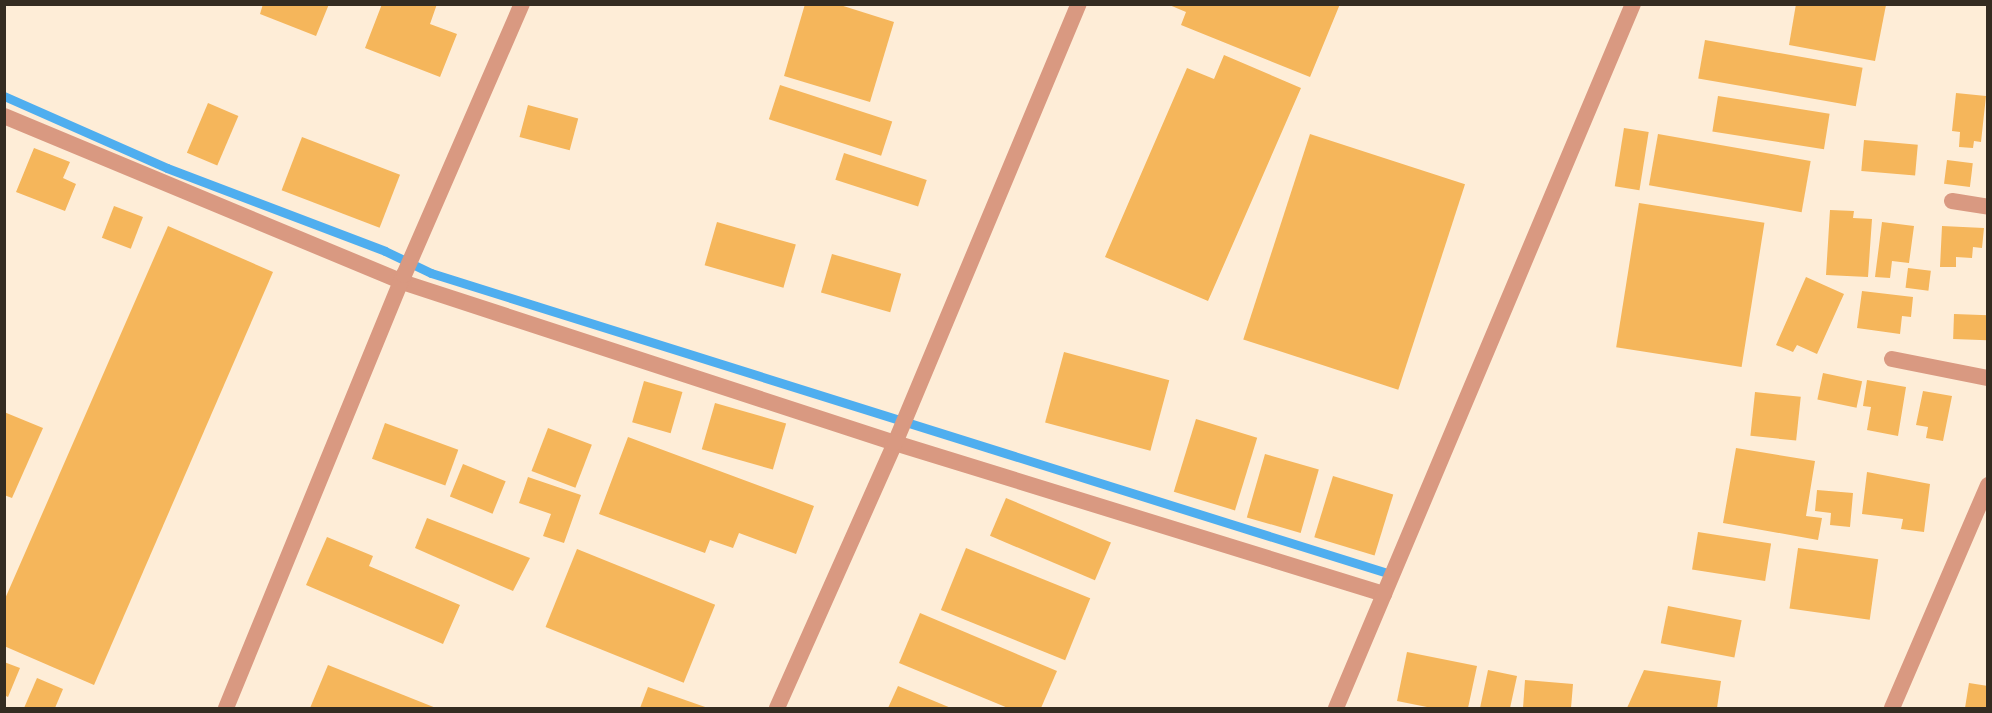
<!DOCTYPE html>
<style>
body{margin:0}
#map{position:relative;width:1992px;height:713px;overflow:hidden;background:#feedd7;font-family:"Public Sans",sans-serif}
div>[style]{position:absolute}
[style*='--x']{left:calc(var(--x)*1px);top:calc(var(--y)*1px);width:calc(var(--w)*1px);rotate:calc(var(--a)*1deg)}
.stream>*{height:9px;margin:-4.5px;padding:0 4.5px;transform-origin:4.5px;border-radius:4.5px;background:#4faeef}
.building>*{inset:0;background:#f5b65b;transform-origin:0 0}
.minor>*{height:16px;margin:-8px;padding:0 8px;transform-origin:8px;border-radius:8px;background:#d99981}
.tertiary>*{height:16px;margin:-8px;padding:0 8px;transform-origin:8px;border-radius:8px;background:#d99981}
span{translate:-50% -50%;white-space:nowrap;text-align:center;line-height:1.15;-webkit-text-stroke:5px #fdfdfd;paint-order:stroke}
.frame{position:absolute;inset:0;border:6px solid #342c21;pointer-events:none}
</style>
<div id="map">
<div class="stream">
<div style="--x:4;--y:96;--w:178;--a:23.8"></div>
<div style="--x:167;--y:168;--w:233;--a:20.8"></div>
<div style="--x:385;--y:251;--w:51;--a:25.6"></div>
<div style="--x:431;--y:273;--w:999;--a:17.42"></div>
</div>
<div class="building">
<div style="clip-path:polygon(263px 4px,329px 4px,316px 36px,260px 14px)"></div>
<div style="clip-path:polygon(382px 4px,437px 4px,430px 24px,457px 34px,440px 77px,365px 48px)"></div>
<div style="clip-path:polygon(805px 4px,837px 4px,894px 22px,870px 102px,784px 76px)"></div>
<div style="clip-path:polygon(1167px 4px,1340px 4px,1310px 77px,1181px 25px,1186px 12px)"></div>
<div style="clip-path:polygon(1796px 4px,1886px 5px,1875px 61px,1789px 45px)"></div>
<div style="left:1705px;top:40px;width:160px;height:39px;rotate:10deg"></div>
<div style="clip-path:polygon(1224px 55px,1301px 88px,1208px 301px,1105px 257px,1187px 68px,1214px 79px)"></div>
<div style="left:780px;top:85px;width:118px;height:36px;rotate:18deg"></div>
<div style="clip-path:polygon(1956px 93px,1986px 96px,1981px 142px,1974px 141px,1973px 148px,1959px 147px,1960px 132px,1952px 131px)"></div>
<div style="left:1718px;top:96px;width:113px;height:36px;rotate:9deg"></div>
<div style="left:208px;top:103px;width:33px;height:54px;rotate:23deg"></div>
<div style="left:528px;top:105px;width:52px;height:33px;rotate:15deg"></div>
<div style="left:1624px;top:128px;width:25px;height:59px;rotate:9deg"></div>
<div style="left:1310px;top:134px;width:163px;height:216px;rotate:18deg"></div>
<div style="left:1658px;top:134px;width:155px;height:52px;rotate:10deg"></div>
<div style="left:302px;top:137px;width:105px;height:57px;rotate:21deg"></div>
<div style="left:1864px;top:140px;width:54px;height:31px;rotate:5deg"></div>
<div style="clip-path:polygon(34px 148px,70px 162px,63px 178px,76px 184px,65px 211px,16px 192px)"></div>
<div style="left:844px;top:153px;width:87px;height:28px;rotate:18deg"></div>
<div style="left:1947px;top:160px;width:26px;height:24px;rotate:7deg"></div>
<div style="left:1639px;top:203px;width:127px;height:146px;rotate:9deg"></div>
<div style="left:114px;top:206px;width:31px;height:34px;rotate:21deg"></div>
<div style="clip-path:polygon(1830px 210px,1854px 211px,1853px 218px,1872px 219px,1868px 277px,1826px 275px)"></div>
<div style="left:717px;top:222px;width:82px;height:45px;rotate:16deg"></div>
<div style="clip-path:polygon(1882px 222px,1914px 226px,1909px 263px,1892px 261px,1890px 278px,1875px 277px)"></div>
<div style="clip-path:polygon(168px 226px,273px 272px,94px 685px,4px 646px,4px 601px)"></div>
<div style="clip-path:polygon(1942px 226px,1984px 228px,1982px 248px,1973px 247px,1972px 258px,1956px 257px,1956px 267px,1940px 267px)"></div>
<div style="left:832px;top:254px;width:72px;height:40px;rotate:16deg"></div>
<div style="left:1908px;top:268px;width:23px;height:20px;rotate:7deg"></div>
<div style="clip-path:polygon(1806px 277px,1844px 294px,1817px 354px,1797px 345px,1793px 352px,1776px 345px)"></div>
<div style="clip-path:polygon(1862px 291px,1913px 297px,1911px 317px,1902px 316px,1900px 334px,1857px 328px)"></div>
<div style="left:1954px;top:314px;width:34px;height:25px;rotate:2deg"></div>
<div style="left:1064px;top:352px;width:109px;height:73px;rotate:15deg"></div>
<div style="left:1823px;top:373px;width:40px;height:27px;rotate:12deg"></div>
<div style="clip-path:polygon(1867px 380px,1906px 387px,1898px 436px,1867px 430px,1871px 407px,1863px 406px)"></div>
<div style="left:644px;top:381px;width:40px;height:43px;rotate:16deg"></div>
<div style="clip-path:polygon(1923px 391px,1952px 396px,1943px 441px,1926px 438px,1928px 427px,1916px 425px)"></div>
<div style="left:1755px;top:392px;width:46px;height:44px;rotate:6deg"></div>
<div style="left:715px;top:403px;width:74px;height:48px;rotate:16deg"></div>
<div style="clip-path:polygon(4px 412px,43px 428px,12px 498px,4px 495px)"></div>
<div style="left:1196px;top:419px;width:64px;height:76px;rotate:17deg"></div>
<div style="left:385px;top:423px;width:78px;height:38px;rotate:20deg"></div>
<div style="left:548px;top:428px;width:47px;height:46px;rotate:21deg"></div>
<div style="clip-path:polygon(628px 437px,814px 506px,796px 554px,739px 533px,733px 548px,710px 540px,705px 553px,599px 514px)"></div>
<div style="clip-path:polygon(1736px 448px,1815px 461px,1806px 516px,1822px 518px,1818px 540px,1723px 523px)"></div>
<div style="left:1265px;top:454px;width:56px;height:66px;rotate:16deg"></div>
<div style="left:463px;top:464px;width:46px;height:35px;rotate:22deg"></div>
<div style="clip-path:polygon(1867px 472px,1930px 484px,1924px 532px,1901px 529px,1903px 519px,1862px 514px)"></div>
<div style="left:1333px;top:476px;width:63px;height:64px;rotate:17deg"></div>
<div style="clip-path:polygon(528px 477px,581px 495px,564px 543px,543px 536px,551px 514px,519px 503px)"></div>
<div style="clip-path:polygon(1817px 490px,1853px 493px,1850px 527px,1830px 525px,1831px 513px,1815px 511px)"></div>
<div style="left:1006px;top:498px;width:114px;height:41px;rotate:23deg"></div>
<div style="clip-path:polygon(427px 518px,530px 558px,513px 591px,415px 548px)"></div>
<div style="left:1698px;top:532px;width:74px;height:38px;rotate:9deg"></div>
<div style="clip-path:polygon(327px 537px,373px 556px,369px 566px,460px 605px,443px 644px,306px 585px)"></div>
<div style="left:966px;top:548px;width:134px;height:67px;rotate:22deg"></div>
<div style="left:1798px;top:548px;width:81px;height:61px;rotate:8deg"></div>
<div style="left:577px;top:549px;width:149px;height:84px;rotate:22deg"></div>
<div style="left:1668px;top:606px;width:75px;height:38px;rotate:11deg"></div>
<div style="clip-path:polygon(920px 613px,1057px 671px,1041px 708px,1008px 708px,899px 663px)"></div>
<div style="clip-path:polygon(1407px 652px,1477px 666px,1468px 708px,1432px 708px,1397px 701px)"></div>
<div style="clip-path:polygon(4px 662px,20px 668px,8px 697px,4px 695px)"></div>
<div style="clip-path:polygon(328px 665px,436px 708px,310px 708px)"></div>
<div style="clip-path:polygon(1488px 670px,1517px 676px,1510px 708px,1480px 708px)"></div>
<div style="clip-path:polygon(1644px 670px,1721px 681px,1717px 708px,1627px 708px)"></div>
<div style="clip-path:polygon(37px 678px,63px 689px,55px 708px,24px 708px)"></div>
<div style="clip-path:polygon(1525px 680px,1573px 684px,1571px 708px,1523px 708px)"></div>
<div style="clip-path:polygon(1969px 683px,1988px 686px,1988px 708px,1965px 708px)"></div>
<div style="clip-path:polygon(898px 686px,951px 708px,888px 708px)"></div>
<div style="clip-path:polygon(648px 687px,708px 708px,640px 708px)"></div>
</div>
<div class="minor">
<div style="--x:4;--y:116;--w:431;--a:22.6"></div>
<div style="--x:402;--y:282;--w:519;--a:18.09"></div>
<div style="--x:895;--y:443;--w:512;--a:17.16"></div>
<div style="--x:1952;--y:201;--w:36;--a:9"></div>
<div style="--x:1892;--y:359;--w:98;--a:11.2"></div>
<div style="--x:226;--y:708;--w:468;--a:-67.7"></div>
<div style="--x:404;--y:275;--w:296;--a:-66.5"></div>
<div style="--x:1336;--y:708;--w:764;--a:-67.13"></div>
<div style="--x:1892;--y:708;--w:243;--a:-66.7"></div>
</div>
<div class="tertiary">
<div style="--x:777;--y:708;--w:290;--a:-66"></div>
<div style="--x:895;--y:443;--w:476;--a:-67.3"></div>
</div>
<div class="frame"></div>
</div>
